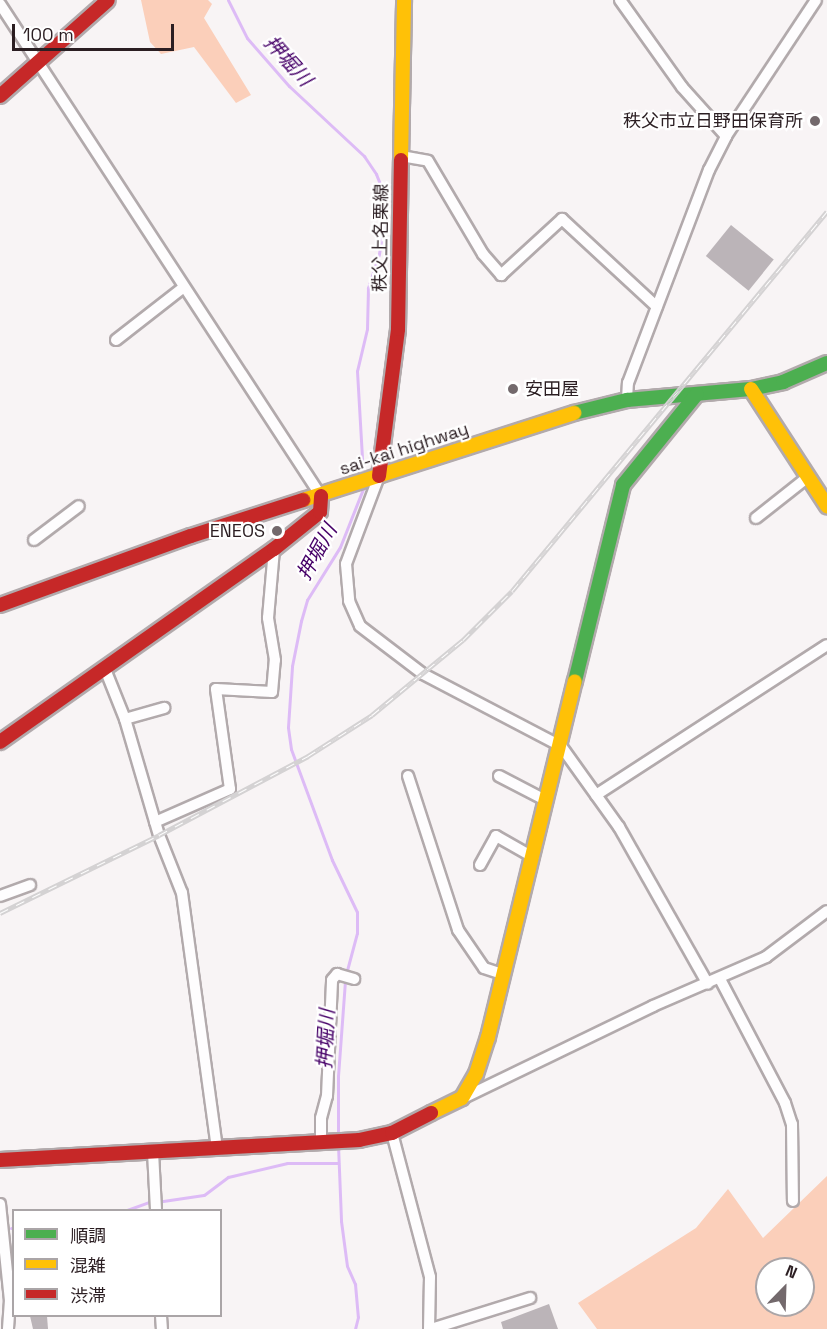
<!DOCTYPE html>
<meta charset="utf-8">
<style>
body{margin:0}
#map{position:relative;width:827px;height:1329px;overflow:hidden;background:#f8f4f5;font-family:"Space Grotesk","Noto Sans JP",sans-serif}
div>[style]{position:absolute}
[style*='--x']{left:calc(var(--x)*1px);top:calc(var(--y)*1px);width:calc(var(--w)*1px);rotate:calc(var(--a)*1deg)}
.green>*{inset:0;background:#fbcfba}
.stream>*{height:3px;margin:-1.5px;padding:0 1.5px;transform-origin:1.5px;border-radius:1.5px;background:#ddbbf6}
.building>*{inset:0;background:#bbb4b8;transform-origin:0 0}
.roads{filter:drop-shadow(2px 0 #b2aaac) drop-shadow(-2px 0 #b2aaac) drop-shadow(0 2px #b2aaac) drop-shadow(0 -2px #b2aaac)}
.street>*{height:10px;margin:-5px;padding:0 5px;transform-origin:5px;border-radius:5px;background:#fefdfe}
.fast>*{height:14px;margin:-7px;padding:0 7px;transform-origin:7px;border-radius:7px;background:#4caf50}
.slow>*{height:14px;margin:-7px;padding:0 7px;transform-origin:7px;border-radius:7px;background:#ffc107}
.jam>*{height:14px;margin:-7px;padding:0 7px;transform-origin:7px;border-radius:7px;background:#c62828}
.rail>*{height:5px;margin-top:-2.5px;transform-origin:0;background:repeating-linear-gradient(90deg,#fff 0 9px,#d4d2d3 0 18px);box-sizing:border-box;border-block:2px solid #d4d2d3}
.dots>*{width:16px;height:16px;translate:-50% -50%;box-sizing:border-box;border:3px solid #fff;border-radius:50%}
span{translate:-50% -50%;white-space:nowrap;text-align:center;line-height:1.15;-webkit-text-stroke:4.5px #fff;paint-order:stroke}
.poi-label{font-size:18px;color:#2b1e22}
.right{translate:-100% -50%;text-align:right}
.left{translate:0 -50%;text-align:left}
.street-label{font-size:18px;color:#2b1e22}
.water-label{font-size:20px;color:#460068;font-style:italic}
.legend{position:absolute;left:12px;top:1209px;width:210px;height:108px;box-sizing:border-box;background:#fff;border:2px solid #aaa5a7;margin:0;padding:8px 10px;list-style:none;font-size:18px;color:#2b1e22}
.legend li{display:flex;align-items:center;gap:12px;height:30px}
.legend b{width:30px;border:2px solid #aaa5a7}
.north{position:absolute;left:755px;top:1257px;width:60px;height:60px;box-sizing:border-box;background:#fff;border:2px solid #aaa5a7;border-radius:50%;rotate:23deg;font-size:16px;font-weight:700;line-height:24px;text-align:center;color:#2b1e22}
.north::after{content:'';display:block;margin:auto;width:21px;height:27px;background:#73696c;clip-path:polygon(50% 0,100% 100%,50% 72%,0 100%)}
.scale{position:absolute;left:12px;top:24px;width:162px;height:27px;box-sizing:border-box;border:3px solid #2b1e22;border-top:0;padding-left:8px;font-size:18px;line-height:21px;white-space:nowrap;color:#2b1e22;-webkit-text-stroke:4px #fff;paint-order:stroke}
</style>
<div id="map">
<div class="green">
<div style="clip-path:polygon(141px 0,208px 0,212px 4px,204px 18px,251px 95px,236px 103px,194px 47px,161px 54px,150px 42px)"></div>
<div style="clip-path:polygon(evenodd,827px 1176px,827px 1329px,597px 1329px,578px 1303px,696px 1228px,728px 1189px,763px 1238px,827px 1176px,767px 1269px,803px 1269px,803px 1305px,767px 1305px,767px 1269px)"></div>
</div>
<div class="stream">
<div style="--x:228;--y:0;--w:42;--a:63.4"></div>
<div style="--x:247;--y:38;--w:64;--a:48.8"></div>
<div style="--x:289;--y:86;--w:103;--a:43"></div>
<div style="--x:364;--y:156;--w:22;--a:56"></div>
<div style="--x:376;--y:174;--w:16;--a:68"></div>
<div style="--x:382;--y:189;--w:24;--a:83"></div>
<div style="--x:385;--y:213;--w:41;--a:98.3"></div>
<div style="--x:379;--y:254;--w:36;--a:108"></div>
<div style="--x:368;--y:288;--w:41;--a:91.4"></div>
<div style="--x:367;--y:329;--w:43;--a:103.4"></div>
<div style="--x:357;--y:371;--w:103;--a:86.7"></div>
<div style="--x:346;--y:974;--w:42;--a:-75"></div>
<div style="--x:357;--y:933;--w:21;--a:-90"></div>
<div style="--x:357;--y:912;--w:58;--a:-115.7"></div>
<div style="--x:332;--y:860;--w:118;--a:-110.3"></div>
<div style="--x:291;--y:749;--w:22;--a:-98"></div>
<div style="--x:288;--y:727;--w:61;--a:-86.2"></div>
<div style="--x:292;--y:666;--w:46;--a:-78.7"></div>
<div style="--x:301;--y:621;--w:22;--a:-74"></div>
<div style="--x:307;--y:600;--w:62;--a:-58.1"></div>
<div style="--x:340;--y:547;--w:62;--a:-68.4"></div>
<div style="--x:338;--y:1136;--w:60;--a:-90"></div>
<div style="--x:338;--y:1076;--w:95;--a:-85.8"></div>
<div style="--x:338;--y:1145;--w:76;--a:87.7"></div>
<div style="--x:341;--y:1221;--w:45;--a:82.4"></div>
<div style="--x:347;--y:1266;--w:20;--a:66"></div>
<div style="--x:355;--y:1284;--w:33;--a:85"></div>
<div style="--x:358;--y:1317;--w:12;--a:104"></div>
<div style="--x:163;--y:1201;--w:41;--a:-8.3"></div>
<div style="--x:204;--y:1195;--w:30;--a:-37"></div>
<div style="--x:228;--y:1177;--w:61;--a:-13.3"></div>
<div style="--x:287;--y:1163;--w:51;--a:0"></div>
<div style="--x:127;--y:1210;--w:23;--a:-20"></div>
<div style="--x:11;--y:1228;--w:3;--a:0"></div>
</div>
<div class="building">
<div style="left:731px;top:225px;width:55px;height:40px;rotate:39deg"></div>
<div style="clip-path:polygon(549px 1304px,558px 1329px,503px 1329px,501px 1322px)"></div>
<div style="clip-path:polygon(30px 1316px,47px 1316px,48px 1329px,33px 1329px)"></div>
</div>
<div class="roads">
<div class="street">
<div style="--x:620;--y:0;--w:107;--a:54.5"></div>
<div style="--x:682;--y:87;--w:66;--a:48.1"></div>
<div style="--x:0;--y:4;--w:587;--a:56.88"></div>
<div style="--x:401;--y:156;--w:27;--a:10"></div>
<div style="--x:428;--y:161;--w:108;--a:59.4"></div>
<div style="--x:483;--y:254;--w:28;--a:49"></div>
<div style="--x:501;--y:275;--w:83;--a:-42.6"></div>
<div style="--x:562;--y:219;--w:129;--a:42.8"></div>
<div style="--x:116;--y:340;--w:86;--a:-37.9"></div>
<div style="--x:627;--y:400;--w:17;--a:-87"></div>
<div style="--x:628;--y:383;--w:228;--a:-69.2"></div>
<div style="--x:709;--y:170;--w:38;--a:-63"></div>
<div style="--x:726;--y:136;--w:163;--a:-56.5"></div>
<div style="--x:379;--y:476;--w:94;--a:110.6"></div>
<div style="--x:346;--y:564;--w:37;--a:85"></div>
<div style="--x:349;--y:601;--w:27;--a:66"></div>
<div style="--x:360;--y:626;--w:79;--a:37.3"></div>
<div style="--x:423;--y:674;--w:156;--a:27.6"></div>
<div style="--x:561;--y:746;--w:100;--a:54.4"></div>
<div style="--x:619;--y:827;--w:180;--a:60.5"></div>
<div style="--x:756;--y:518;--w:66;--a:-38.3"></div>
<div style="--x:34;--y:540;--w:56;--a:-37.1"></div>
<div style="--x:105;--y:669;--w:54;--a:68.2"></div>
<div style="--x:125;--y:719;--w:121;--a:73.7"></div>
<div style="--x:159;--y:835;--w:62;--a:68.4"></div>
<div style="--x:182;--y:893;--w:257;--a:82.2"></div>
<div style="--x:125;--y:719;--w:41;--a:-15.8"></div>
<div style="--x:408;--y:776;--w:162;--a:72"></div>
<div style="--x:458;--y:930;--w:46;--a:55.6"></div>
<div style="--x:484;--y:968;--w:20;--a:18"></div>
<div style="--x:499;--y:776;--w:54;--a:27.5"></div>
<div style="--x:596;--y:795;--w:275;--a:-33"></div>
<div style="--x:155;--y:822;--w:82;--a:-23.7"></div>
<div style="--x:230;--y:789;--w:101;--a:-98"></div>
<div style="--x:216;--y:689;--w:56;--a:3.1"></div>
<div style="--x:272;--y:692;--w:32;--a:-85"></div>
<div style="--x:275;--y:660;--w:43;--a:-99.5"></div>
<div style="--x:268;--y:618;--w:69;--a:-85"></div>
<div style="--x:480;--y:865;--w:33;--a:-61"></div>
<div style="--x:496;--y:836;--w:43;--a:29.6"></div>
<div style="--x:0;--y:896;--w:32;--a:-20"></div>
<div style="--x:720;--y:979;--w:140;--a:62.3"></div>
<div style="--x:785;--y:1103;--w:22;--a:72"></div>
<div style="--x:792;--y:1124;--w:77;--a:89.3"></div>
<div style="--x:463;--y:1098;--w:211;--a:-25.8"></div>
<div style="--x:653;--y:1006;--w:123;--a:-23.4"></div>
<div style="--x:766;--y:957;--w:76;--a:-37"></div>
<div style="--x:392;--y:1133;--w:149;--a:75.2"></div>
<div style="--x:430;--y:1277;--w:52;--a:91.1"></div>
<div style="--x:321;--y:1142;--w:24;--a:-90"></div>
<div style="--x:321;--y:1118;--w:23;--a:-75"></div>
<div style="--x:327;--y:1096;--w:116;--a:-87.5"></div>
<div style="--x:332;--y:980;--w:8;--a:-50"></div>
<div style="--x:337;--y:974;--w:18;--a:16"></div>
<div style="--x:153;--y:1152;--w:58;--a:87"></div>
<div style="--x:0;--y:1204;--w:97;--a:84.1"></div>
<div style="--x:10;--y:1300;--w:29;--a:94"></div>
<div style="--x:161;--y:1316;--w:13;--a:86"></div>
<div style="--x:431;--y:1329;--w:104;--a:-17.4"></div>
</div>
<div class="fast">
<div style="--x:574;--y:413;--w:55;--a:-13.8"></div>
<div style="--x:627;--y:400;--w:124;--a:-5.1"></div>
<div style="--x:751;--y:389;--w:33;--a:-12"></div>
<div style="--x:783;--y:382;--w:48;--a:-23.4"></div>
<div style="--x:575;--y:681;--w:202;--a:-76.2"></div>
<div style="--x:623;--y:485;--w:117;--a:-50.9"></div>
</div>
<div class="slow">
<div style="--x:401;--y:160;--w:160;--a:-88.9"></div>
<div style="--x:751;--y:389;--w:140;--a:57"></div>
<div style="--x:303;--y:500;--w:285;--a:-17.8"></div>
<div style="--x:431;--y:1113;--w:34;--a:-26"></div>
<div style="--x:462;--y:1098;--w:28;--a:-60"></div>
<div style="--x:476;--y:1074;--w:39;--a:-72"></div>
<div style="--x:488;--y:1037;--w:366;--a:-76.3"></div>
</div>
<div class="jam">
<div style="--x:0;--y:96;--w:144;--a:-41.6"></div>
<div style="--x:379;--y:476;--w:148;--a:-82.6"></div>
<div style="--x:398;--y:329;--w:169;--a:-89"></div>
<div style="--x:0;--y:605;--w:203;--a:-19.9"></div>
<div style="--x:191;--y:536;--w:118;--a:-17.8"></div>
<div style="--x:0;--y:742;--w:335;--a:-35.2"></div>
<div style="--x:274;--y:549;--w:59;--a:-38.8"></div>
<div style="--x:320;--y:512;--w:16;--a:-86"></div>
<div style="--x:0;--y:1160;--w:360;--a:-3.2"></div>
<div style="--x:359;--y:1140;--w:34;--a:-12"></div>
<div style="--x:392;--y:1133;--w:44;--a:-27.1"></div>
</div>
</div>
<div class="rail">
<div style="--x:0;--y:913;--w:177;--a:-26.1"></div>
<div style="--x:159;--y:835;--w:169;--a:-27.9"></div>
<div style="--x:308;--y:756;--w:76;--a:-32.6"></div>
<div style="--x:372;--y:715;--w:118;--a:-39.5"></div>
<div style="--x:463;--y:640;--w:69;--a:-45"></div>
<div style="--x:512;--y:591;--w:493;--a:-50.3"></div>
</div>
<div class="dots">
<div style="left:815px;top:121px;background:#73696c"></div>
<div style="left:513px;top:389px;background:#73696c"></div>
<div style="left:277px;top:531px;background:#73696c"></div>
</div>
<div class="poi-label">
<span class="right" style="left:803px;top:121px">秩父市立日野田保育所</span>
<span class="left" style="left:525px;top:389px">安田屋</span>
<span class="right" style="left:265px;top:531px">ENEOS</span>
</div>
<div class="street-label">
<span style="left:381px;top:238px;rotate:-89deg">秩父上名栗線</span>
<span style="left:404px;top:449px;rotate:-18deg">sai-kai highway</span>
</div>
<div class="water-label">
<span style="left:288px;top:61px;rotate:48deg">押堀川</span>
<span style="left:317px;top:552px;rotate:-61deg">押堀川</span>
<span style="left:326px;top:1039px;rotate:-87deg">押堀川</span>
</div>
<ul class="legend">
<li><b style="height:8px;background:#4caf50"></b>順調</li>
<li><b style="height:8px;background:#ffc107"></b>混雑</li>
<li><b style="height:8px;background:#c62828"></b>渋滞</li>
</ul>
<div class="north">N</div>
<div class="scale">100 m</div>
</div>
